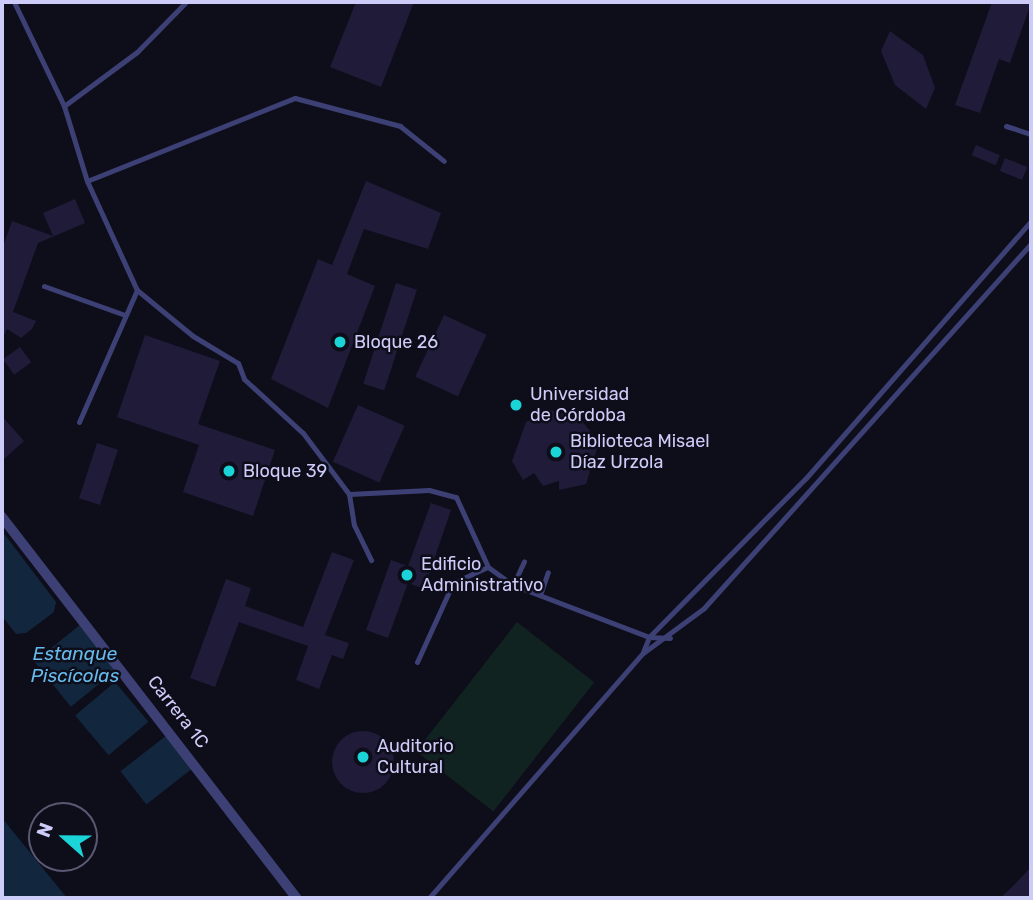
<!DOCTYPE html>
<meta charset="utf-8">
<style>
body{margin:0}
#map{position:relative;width:1033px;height:900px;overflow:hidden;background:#0e0d1a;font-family:Rubik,sans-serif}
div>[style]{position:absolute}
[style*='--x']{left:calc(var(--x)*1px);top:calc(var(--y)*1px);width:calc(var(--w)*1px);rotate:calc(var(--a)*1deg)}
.green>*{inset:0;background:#112321;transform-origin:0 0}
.water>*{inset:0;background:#12273e;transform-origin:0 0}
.building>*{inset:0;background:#1f1b39;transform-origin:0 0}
.round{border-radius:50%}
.lane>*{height:5px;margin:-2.5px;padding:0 2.5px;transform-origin:2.5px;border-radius:2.5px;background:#3d4074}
.street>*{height:10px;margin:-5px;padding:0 5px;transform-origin:5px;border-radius:5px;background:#3d4074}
.dots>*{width:19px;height:19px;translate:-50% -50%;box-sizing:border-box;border:4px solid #0e0d1a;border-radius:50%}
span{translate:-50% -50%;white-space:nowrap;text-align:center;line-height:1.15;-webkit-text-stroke:5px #0e0d1a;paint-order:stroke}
.poi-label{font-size:18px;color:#cdccf9}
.left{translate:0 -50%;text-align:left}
.street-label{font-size:18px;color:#cdccf9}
.water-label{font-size:19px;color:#66baec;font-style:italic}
.frame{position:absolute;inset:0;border:4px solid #cdccf9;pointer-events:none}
.north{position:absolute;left:28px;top:802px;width:70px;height:70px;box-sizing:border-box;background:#0e0d1a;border:2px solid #5a5973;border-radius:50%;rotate:291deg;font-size:19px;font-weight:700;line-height:28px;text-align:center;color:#cdccf9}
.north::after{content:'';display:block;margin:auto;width:24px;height:32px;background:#1ad4d7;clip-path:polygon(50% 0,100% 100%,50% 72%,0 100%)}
</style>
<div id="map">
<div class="green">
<div style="left:517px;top:622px;width:98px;height:164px;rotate:38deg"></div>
</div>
<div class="water">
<div style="clip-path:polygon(2px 531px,56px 602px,54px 612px,26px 633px,16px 634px,2px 616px)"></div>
<div style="left:81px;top:624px;width:58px;height:60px;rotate:51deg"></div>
<div style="left:115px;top:682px;width:52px;height:52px;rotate:50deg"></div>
<div style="left:167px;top:735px;width:42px;height:59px;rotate:52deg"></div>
<div style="clip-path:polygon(2px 818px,67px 898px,2px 898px)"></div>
</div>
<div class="building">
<div style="clip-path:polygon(356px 2px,414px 2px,381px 87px,330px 67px)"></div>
<div style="clip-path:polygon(992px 2px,1031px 3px,1010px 63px,999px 59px,980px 113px,955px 105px)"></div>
<div style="clip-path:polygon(890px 31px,923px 55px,935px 88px,926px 109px,895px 85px,881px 51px)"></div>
<div style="left:976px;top:145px;width:26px;height:11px;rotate:23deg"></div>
<div style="left:1005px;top:158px;width:24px;height:14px;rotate:22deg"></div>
<div style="clip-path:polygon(366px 181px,441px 213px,428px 249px,364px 229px,347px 274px,375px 286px,328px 408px,271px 379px,318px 259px,332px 265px)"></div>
<div style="clip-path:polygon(75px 199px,85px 223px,38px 243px,13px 312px,36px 321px,32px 329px,21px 338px,7px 329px,2px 339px,2px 249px,12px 221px,53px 236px,43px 213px)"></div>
<div style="left:396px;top:283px;width:22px;height:106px;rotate:18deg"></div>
<div style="left:444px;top:315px;width:47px;height:68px;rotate:25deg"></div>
<div style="clip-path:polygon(145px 335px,220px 361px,198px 424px,275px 450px,253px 516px,183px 492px,199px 445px,117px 417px)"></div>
<div style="left:20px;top:347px;width:19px;height:21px;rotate:54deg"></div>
<div style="left:358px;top:405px;width:51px;height:62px;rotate:24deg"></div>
<div style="clip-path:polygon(551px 410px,581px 420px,599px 442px,586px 484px,559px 490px,559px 481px,543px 486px,534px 473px,523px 480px,512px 461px,526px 422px)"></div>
<div style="clip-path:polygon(2px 416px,24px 441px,2px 461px)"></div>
<div style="left:97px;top:443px;width:22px;height:58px;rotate:18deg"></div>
<div style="clip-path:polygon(431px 503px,451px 510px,424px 589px,408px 583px,388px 638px,366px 630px,391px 560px,408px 566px)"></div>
<div style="clip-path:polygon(332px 552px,354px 560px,325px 635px,349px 643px,343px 659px,332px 655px,319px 689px,296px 680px,308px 646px,239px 622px,215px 687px,190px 678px,226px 579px,251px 588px,245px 606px,303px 627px)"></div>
<div class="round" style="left:332px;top:731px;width:62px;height:62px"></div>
<div style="clip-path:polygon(1031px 867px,1031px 898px,1000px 898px,1013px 886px)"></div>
</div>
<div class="lane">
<div style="--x:14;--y:2;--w:115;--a:64.3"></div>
<div style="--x:64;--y:106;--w:78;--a:73"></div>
<div style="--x:87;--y:181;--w:120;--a:65.4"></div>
<div style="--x:137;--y:290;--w:72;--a:39.4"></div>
<div style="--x:193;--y:336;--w:52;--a:31"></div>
<div style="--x:238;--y:363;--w:17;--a:69"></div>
<div style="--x:244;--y:379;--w:80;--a:42.5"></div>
<div style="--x:303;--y:433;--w:76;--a:53"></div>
<div style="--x:349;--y:494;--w:80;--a:-2.9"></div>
<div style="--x:429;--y:490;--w:28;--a:15"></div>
<div style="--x:456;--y:497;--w:77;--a:65.4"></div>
<div style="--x:488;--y:567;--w:31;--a:36"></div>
<div style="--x:513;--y:585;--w:146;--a:20.9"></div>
<div style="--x:649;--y:637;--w:21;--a:3"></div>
<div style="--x:64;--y:106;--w:91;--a:-36.5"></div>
<div style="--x:137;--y:52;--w:70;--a:-45.6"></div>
<div style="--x:1006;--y:126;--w:26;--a:18"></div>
<div style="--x:87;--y:181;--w:224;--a:-21.8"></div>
<div style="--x:295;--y:98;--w:109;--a:14.9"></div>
<div style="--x:400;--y:126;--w:56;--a:38.5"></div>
<div style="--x:44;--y:286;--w:86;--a:19.7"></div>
<div style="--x:79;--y:422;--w:144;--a:-66.3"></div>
<div style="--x:349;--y:494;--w:31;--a:81"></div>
<div style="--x:354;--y:525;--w:39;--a:64"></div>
<div style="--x:513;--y:585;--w:26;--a:-65"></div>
<div style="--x:540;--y:595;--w:24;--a:-71"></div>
<div style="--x:643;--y:652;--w:16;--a:-68"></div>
<div style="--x:649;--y:637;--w:223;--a:-45.4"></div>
<div style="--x:806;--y:478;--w:342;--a:-48.8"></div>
<div style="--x:417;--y:662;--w:87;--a:-65.5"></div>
<div style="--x:453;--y:583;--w:38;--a:-25"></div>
<div style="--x:429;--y:898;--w:325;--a:-48.9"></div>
<div style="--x:643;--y:653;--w:76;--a:-36.4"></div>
<div style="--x:704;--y:608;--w:489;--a:-48.1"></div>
</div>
<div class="street">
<div style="--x:2;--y:517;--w:482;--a:52.3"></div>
</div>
<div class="dots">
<div style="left:340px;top:342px;background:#1ad4d7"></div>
<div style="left:516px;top:405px;background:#1ad4d7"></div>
<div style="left:556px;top:452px;background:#1ad4d7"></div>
<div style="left:229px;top:471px;background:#1ad4d7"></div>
<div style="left:407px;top:575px;background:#1ad4d7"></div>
<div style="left:363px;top:757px;background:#1ad4d7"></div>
</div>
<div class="poi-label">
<span class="left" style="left:354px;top:342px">Bloque 26</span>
<span class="left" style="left:530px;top:405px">Universidad<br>de Córdoba</span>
<span class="left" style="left:570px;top:452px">Biblioteca Misael<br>Díaz Urzola</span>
<span class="left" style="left:243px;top:471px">Bloque 39</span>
<span class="left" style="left:421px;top:575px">Edificio<br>Administrativo</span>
<span class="left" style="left:377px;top:757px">Auditorio<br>Cultural</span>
</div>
<div class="street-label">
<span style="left:178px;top:712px;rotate:52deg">Carrera 1C</span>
</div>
<div class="water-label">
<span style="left:75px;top:665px">Estanque<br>Piscícolas</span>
</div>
<div class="frame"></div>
<div class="north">N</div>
</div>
